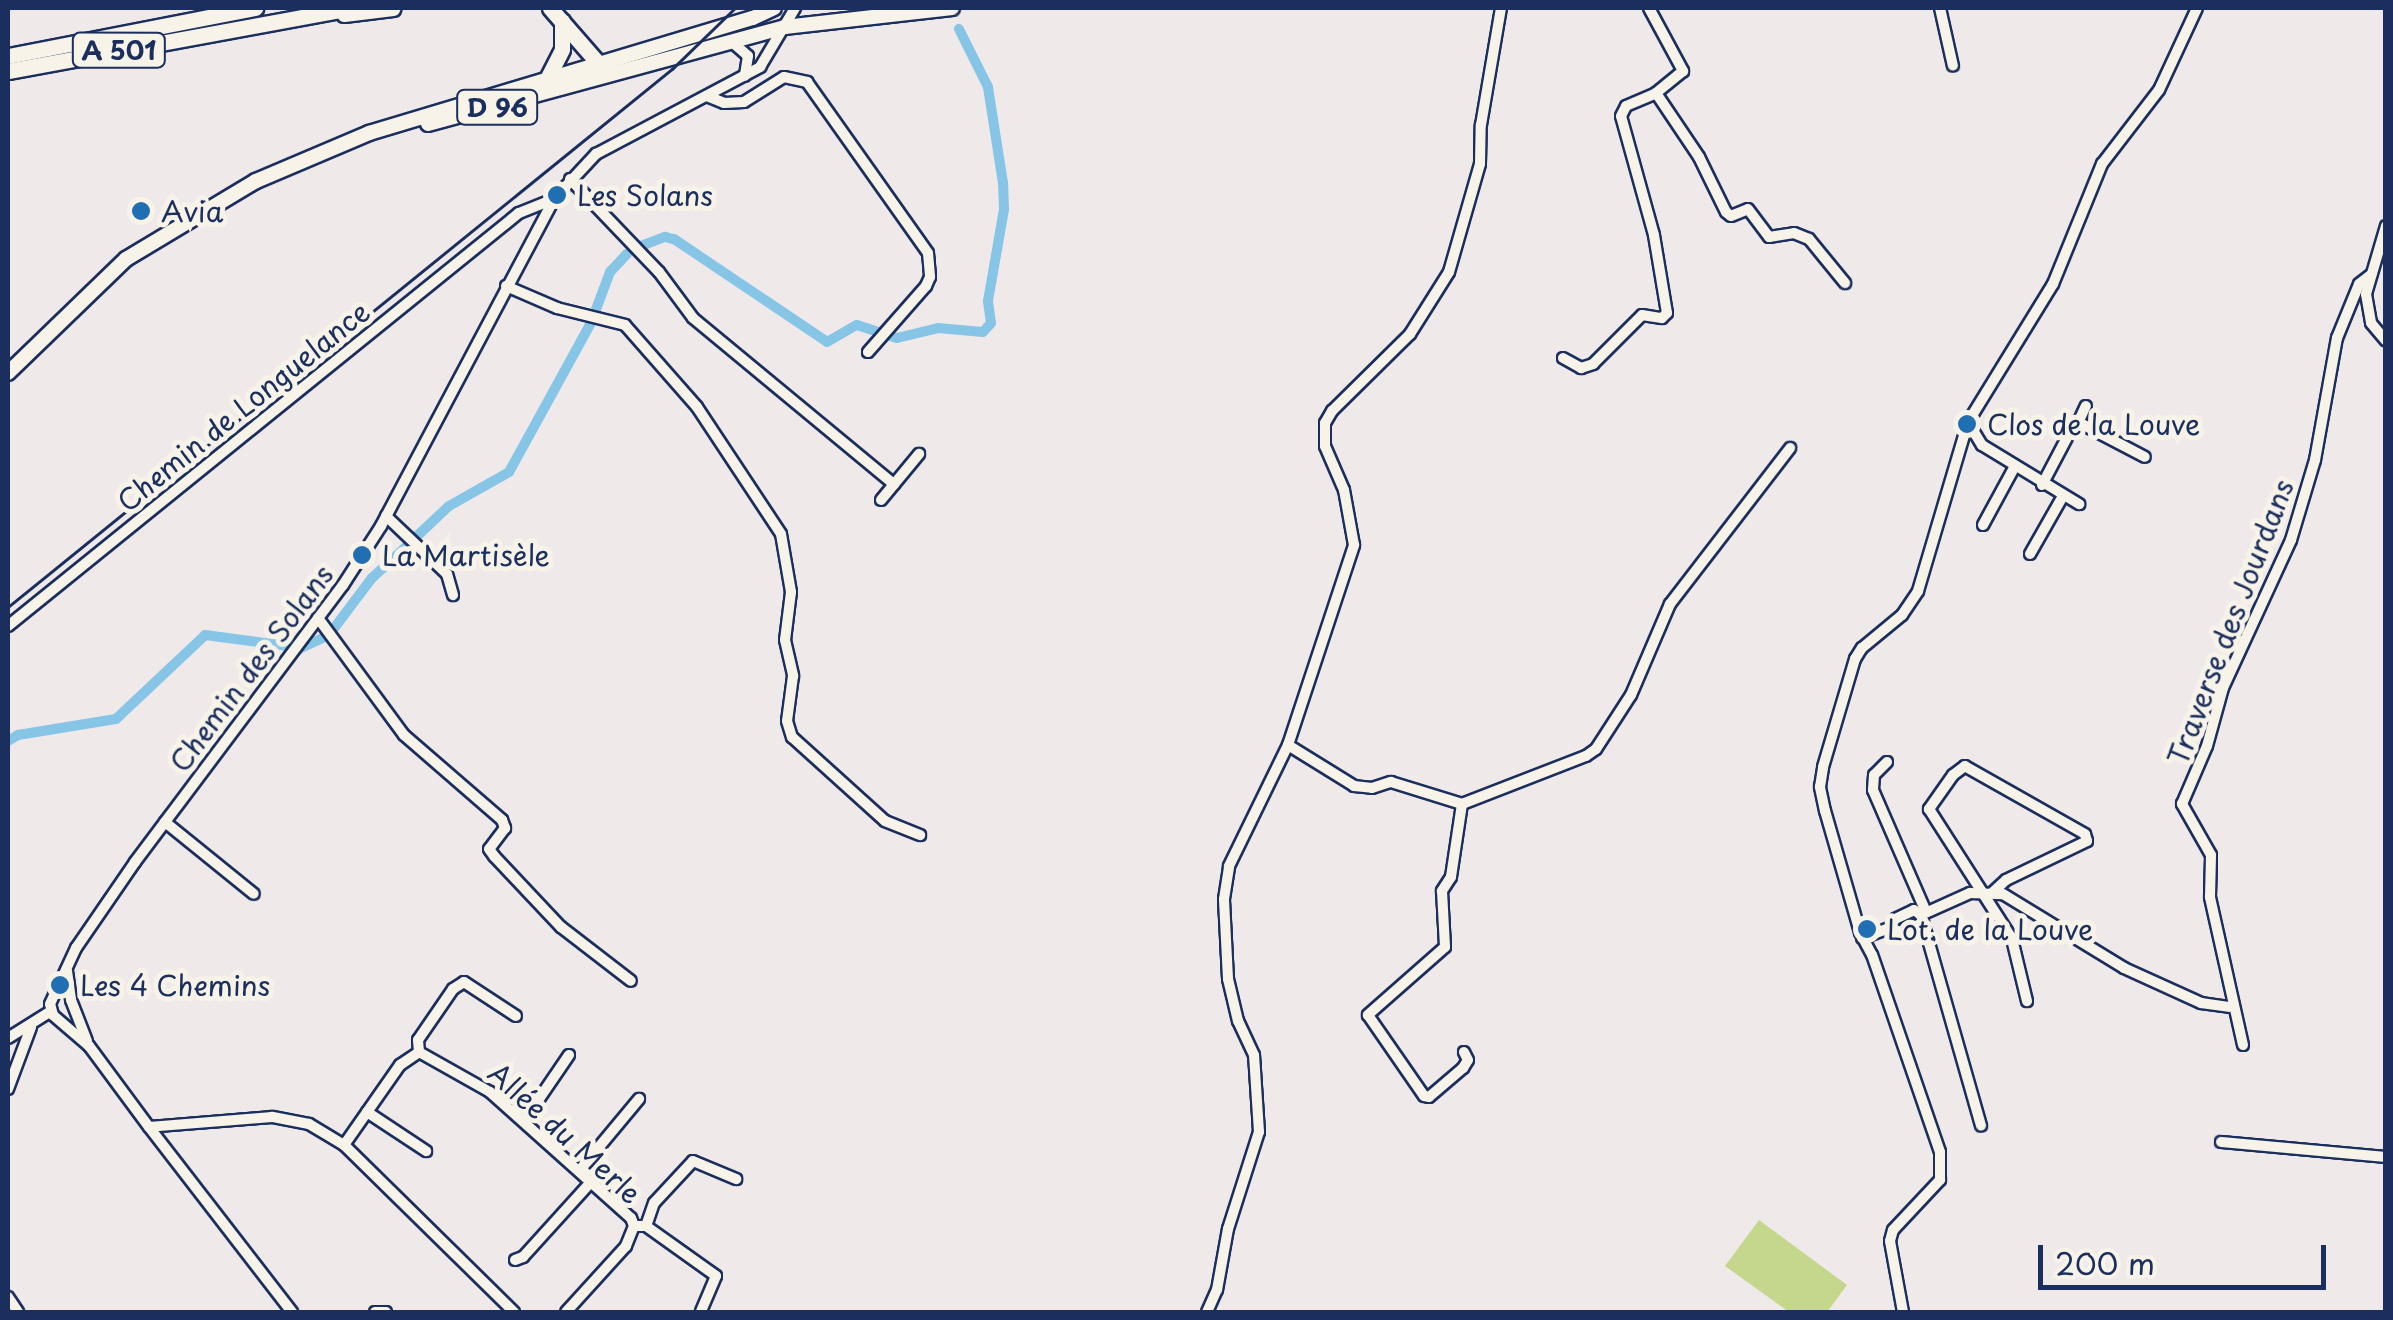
<!DOCTYPE html>
<meta charset="utf-8">
<style>
body{margin:0}
#map{position:relative;width:2393px;height:1320px;overflow:hidden;background:#f0e9ea;font-family:"Playpen Sans",sans-serif}
div>[style]{position:absolute}
[style*='--x']{left:calc(var(--x)*1px);top:calc(var(--y)*1px);width:calc(var(--w)*1px);rotate:calc(var(--a)*1deg)}
.green>*{inset:0;background:#c4d78c}
.canal>*{height:10px;margin:-5px;padding:0 5px;transform-origin:5px;border-radius:5px;background:#87c5e7}
.roads{filter:drop-shadow(2px 0 #1b2f5e) drop-shadow(-2px 0 #1b2f5e) drop-shadow(0 2px #1b2f5e) drop-shadow(0 -2px #1b2f5e)}
.minor>*{height:10px;margin:-5px;padding:0 5px;transform-origin:5px;border-radius:5px;background:#f7f3e8}
.major>*{height:14px;margin:-7px;padding:0 7px;transform-origin:7px;border-radius:7px;background:#f7f3e8}
.highway>*{height:15px;margin:-7.5px;padding:0 7.5px;transform-origin:7.5px;border-radius:7.5px;background:#f7f3e8}
.tram>*{height:2.5px;margin:-1.25px;padding:0 1.25px;transform-origin:1.25px;border-radius:1.25px;background:#1b2f5e}
.dots>*{width:28px;height:28px;translate:-50% -50%;box-sizing:border-box;border:5px solid #f7f3e8;border-radius:50%}
span{translate:-50% -50%;white-space:nowrap;text-align:center;line-height:1.15;-webkit-text-stroke:10px #f7f3e8;paint-order:stroke}
.shield-label span{padding:2px 8px;background:#f7f3e8;border:2px solid;border-radius:8px;-webkit-text-stroke-width:0}
.shield-label{font-size:25px;color:#1b2f5e;font-weight:700}
.poi-label{font-size:28px;color:#1b2f5e}
.left{translate:0 -50%;text-align:left}
.street-label{font-size:28px;color:#1b2f5e}
.frame{position:absolute;inset:0;border:10px solid #1b2f5e;pointer-events:none}
.scale{position:absolute;left:2038px;top:1245px;width:288px;height:45px;box-sizing:border-box;border:5px solid #1b2f5e;border-top:0;padding-left:12px;font-size:30px;line-height:35px;white-space:nowrap;color:#1b2f5e;-webkit-text-stroke:8px #f7f3e8;paint-order:stroke}
</style>
<div id="map">
<div class="green">
<div style="clip-path:polygon(1759px 1220px,1847px 1285px,1827px 1312px,1789px 1312px,1725px 1266px)"></div>
</div>
<div class="canal">
<div style="--x:641;--y:246;--w:26;--a:-21"></div>
<div style="--x:665;--y:237;--w:9;--a:13"></div>
<div style="--x:674;--y:239;--w:184;--a:33.9"></div>
<div style="--x:827;--y:342;--w:34;--a:-30"></div>
<div style="--x:857;--y:325;--w:42;--a:18"></div>
<div style="--x:897;--y:338;--w:42;--a:-13.7"></div>
<div style="--x:938;--y:328;--w:45;--a:5.1"></div>
<div style="--x:983;--y:332;--w:12;--a:-48"></div>
<div style="--x:991;--y:323;--w:22;--a:-98"></div>
<div style="--x:988;--y:301;--w:93;--a:-80.1"></div>
<div style="--x:1004;--y:209;--w:26;--a:-92"></div>
<div style="--x:1003;--y:183;--w:97;--a:-98.9"></div>
<div style="--x:988;--y:87;--w:65;--a:-116.6"></div>
<div style="--x:595;--y:312;--w:43;--a:-69.4"></div>
<div style="--x:610;--y:272;--w:25;--a:-47"></div>
<div style="--x:416;--y:537;--w:45;--a:-43.2"></div>
<div style="--x:449;--y:506;--w:69;--a:-29.5"></div>
<div style="--x:509;--y:472;--w:172;--a:-61.2"></div>
<div style="--x:332;--y:631;--w:66;--a:-53"></div>
<div style="--x:372;--y:578;--w:50;--a:-42.6"></div>
<div style="--x:299;--y:649;--w:29;--a:-25"></div>
<div style="--x:8;--y:741;--w:12;--a:-31"></div>
<div style="--x:18;--y:735;--w:99;--a:-9.3"></div>
<div style="--x:116;--y:719;--w:122;--a:-43.3"></div>
<div style="--x:205;--y:635;--w:84;--a:7.5"></div>
</div>
<div class="roads">
<div class="minor">
<div style="--x:1649;--y:8;--w:72;--a:61.6"></div>
<div style="--x:1683;--y:71;--w:35;--a:141"></div>
<div style="--x:1656;--y:93;--w:77;--a:56.1"></div>
<div style="--x:1699;--y:157;--w:61;--a:63.9"></div>
<div style="--x:1726;--y:212;--w:6;--a:39"></div>
<div style="--x:1731;--y:216;--w:18;--a:-22"></div>
<div style="--x:1748;--y:209;--w:35;--a:53"></div>
<div style="--x:1769;--y:237;--w:25;--a:-9"></div>
<div style="--x:1794;--y:233;--w:16;--a:22"></div>
<div style="--x:1809;--y:239;--w:57;--a:50.7"></div>
<div style="--x:1940;--y:8;--w:59;--a:77.4"></div>
<div style="--x:732;--y:42;--w:21;--a:41"></div>
<div style="--x:748;--y:56;--w:20;--a:99"></div>
<div style="--x:707;--y:96;--w:18;--a:22"></div>
<div style="--x:724;--y:103;--w:20;--a:-3"></div>
<div style="--x:744;--y:102;--w:47;--a:-32"></div>
<div style="--x:784;--y:77;--w:24;--a:12"></div>
<div style="--x:807;--y:82;--w:209;--a:54.7"></div>
<div style="--x:928;--y:253;--w:24;--a:85"></div>
<div style="--x:930;--y:277;--w:10;--a:114"></div>
<div style="--x:926;--y:286;--w:88;--a:131.3"></div>
<div style="--x:570;--y:179;--w:129;--a:46.3"></div>
<div style="--x:659;--y:272;--w:57;--a:53.5"></div>
<div style="--x:693;--y:318;--w:261;--a:39.6"></div>
<div style="--x:2386;--y:226;--w:71;--a:106.4"></div>
<div style="--x:2366;--y:294;--w:29;--a:80"></div>
<div style="--x:2371;--y:323;--w:23;--a:50"></div>
<div style="--x:506;--y:286;--w:56;--a:23.3"></div>
<div style="--x:557;--y:308;--w:70;--a:14"></div>
<div style="--x:625;--y:325;--w:109;--a:48.7"></div>
<div style="--x:697;--y:407;--w:152;--a:56.5"></div>
<div style="--x:781;--y:534;--w:59;--a:80.2"></div>
<div style="--x:791;--y:592;--w:48;--a:97.1"></div>
<div style="--x:785;--y:640;--w:37;--a:77"></div>
<div style="--x:793;--y:676;--w:45;--a:97.6"></div>
<div style="--x:787;--y:721;--w:17;--a:73"></div>
<div style="--x:792;--y:737;--w:125;--a:42.1"></div>
<div style="--x:885;--y:821;--w:38;--a:22"></div>
<div style="--x:1563;--y:358;--w:21;--a:29"></div>
<div style="--x:1581;--y:368;--w:13;--a:-18"></div>
<div style="--x:1593;--y:364;--w:69;--a:-45"></div>
<div style="--x:1642;--y:315;--w:20;--a:9"></div>
<div style="--x:1662;--y:318;--w:7;--a:-45"></div>
<div style="--x:1667;--y:313;--w:79;--a:-99.5"></div>
<div style="--x:1654;--y:235;--w:123;--a:-105.5"></div>
<div style="--x:1621;--y:116;--w:11;--a:-63"></div>
<div style="--x:1626;--y:106;--w:33;--a:-23"></div>
<div style="--x:1968;--y:422;--w:27;--a:59"></div>
<div style="--x:1982;--y:445;--w:114;--a:31.3"></div>
<div style="--x:2077;--y:425;--w:21;--a:-65"></div>
<div style="--x:2042;--y:485;--w:64;--a:-62.2"></div>
<div style="--x:2072;--y:428;--w:9;--a:-32"></div>
<div style="--x:2080;--y:423;--w:73;--a:27.6"></div>
<div style="--x:881;--y:500;--w:60;--a:-50.4"></div>
<div style="--x:386;--y:516;--w:84;--a:43.6"></div>
<div style="--x:447;--y:574;--w:22;--a:74"></div>
<div style="--x:1983;--y:525;--w:65;--a:-61.5"></div>
<div style="--x:2030;--y:554;--w:67;--a:-60.4"></div>
<div style="--x:318;--y:618;--w:145;--a:53.7"></div>
<div style="--x:404;--y:735;--w:130;--a:40.9"></div>
<div style="--x:502;--y:820;--w:9;--a:69"></div>
<div style="--x:505;--y:828;--w:26;--a:127"></div>
<div style="--x:489;--y:849;--w:9;--a:54"></div>
<div style="--x:494;--y:856;--w:98;--a:46.7"></div>
<div style="--x:561;--y:927;--w:88;--a:37.6"></div>
<div style="--x:8;--y:626;--w:657;--a:-38.95"></div>
<div style="--x:519;--y:213;--w:37;--a:-22"></div>
<div style="--x:1288;--y:745;--w:78;--a:31.8"></div>
<div style="--x:1354;--y:786;--w:18;--a:6"></div>
<div style="--x:1372;--y:788;--w:20;--a:-18"></div>
<div style="--x:1391;--y:782;--w:74;--a:17.2"></div>
<div style="--x:1462;--y:804;--w:133;--a:-21.2"></div>
<div style="--x:1586;--y:756;--w:12;--a:-35"></div>
<div style="--x:1596;--y:749;--w:64;--a:-57.1"></div>
<div style="--x:1631;--y:695;--w:99;--a:-66.8"></div>
<div style="--x:1670;--y:604;--w:197;--a:-52.4"></div>
<div style="--x:1887;--y:762;--w:18;--a:135"></div>
<div style="--x:1874;--y:775;--w:15;--a:94"></div>
<div style="--x:1873;--y:790;--w:133;--a:66.5"></div>
<div style="--x:1462;--y:804;--w:74;--a:98.6"></div>
<div style="--x:1451;--y:877;--w:17;--a:123"></div>
<div style="--x:1442;--y:891;--w:56;--a:86.9"></div>
<div style="--x:1445;--y:947;--w:103;--a:138.6"></div>
<div style="--x:1368;--y:1015;--w:98;--a:55.3"></div>
<div style="--x:1424;--y:1096;--w:5;--a:11"></div>
<div style="--x:1429;--y:1097;--w:45;--a:-40.5"></div>
<div style="--x:1463;--y:1068;--w:9;--a:-58"></div>
<div style="--x:1468;--y:1060;--w:9;--a:-117"></div>
<div style="--x:165;--y:822;--w:114;--a:39"></div>
<div style="--x:1992;--y:893;--w:19;--a:-43"></div>
<div style="--x:2006;--y:880;--w:90;--a:-25.7"></div>
<div style="--x:2087;--y:841;--w:7;--a:-106"></div>
<div style="--x:2085;--y:834;--w:138;--a:-150.5"></div>
<div style="--x:1965;--y:766;--w:15;--a:143"></div>
<div style="--x:1953;--y:775;--w:42;--a:125.2"></div>
<div style="--x:1929;--y:809;--w:154;--a:57.4"></div>
<div style="--x:2012;--y:939;--w:64;--a:76.4"></div>
<div style="--x:1921;--y:915;--w:54;--a:-24.2"></div>
<div style="--x:1970;--y:893;--w:33;--a:2"></div>
<div style="--x:2003;--y:894;--w:142;--a:31.4"></div>
<div style="--x:2124;--y:968;--w:85;--a:24.4"></div>
<div style="--x:2201;--y:1003;--w:28;--a:8"></div>
<div style="--x:1890;--y:928;--w:12;--a:20"></div>
<div style="--x:1901;--y:932;--w:24;--a:-22"></div>
<div style="--x:1862;--y:938;--w:30;--a:-20"></div>
<div style="--x:1890;--y:928;--w:10;--a:-61"></div>
<div style="--x:1895;--y:919;--w:21;--a:-25"></div>
<div style="--x:1914;--y:910;--w:9;--a:36"></div>
<div style="--x:1921;--y:915;--w:219;--a:74.1"></div>
<div style="--x:67;--y:971;--w:29;--a:82"></div>
<div style="--x:71;--y:1000;--w:44;--a:68.7"></div>
<div style="--x:8;--y:1038;--w:51;--a:-32.1"></div>
<div style="--x:2243;--y:1045;--w:152;--a:-102.6"></div>
<div style="--x:2210;--y:897;--w:42;--a:-88.6"></div>
<div style="--x:2211;--y:855;--w:59;--a:-119.6"></div>
<div style="--x:2182;--y:804;--w:63;--a:-66.7"></div>
<div style="--x:2207;--y:746;--w:60;--a:-74.6"></div>
<div style="--x:2223;--y:688;--w:163;--a:-65.3"></div>
<div style="--x:2291;--y:540;--w:84;--a:-73.3"></div>
<div style="--x:2315;--y:460;--w:124;--a:-79.8"></div>
<div style="--x:2337;--y:338;--w:58;--a:-67.8"></div>
<div style="--x:2359;--y:284;--w:16;--a:-38"></div>
<div style="--x:419;--y:1052;--w:12;--a:-95"></div>
<div style="--x:418;--y:1040;--w:62;--a:-55.5"></div>
<div style="--x:453;--y:989;--w:13;--a:-32"></div>
<div style="--x:464;--y:982;--w:62;--a:33.2"></div>
<div style="--x:8;--y:1089;--w:66;--a:-69.6"></div>
<div style="--x:367;--y:1112;--w:71;--a:33.5"></div>
<div style="--x:524;--y:1121;--w:80;--a:-55.7"></div>
<div style="--x:149;--y:1127;--w:234;--a:52.3"></div>
<div style="--x:2221;--y:1142;--w:166;--a:5.2"></div>
<div style="--x:344;--y:1145;--w:98;--a:-55"></div>
<div style="--x:400;--y:1065;--w:23;--a:-34"></div>
<div style="--x:419;--y:1052;--w:81;--a:29.4"></div>
<div style="--x:490;--y:1092;--w:189;--a:41.8"></div>
<div style="--x:631;--y:1218;--w:9;--a:69"></div>
<div style="--x:634;--y:1226;--w:22;--a:112"></div>
<div style="--x:626;--y:1246;--w:89;--a:132.3"></div>
<div style="--x:579;--y:1171;--w:94;--a:-50.2"></div>
<div style="--x:634;--y:1226;--w:12;--a:0"></div>
<div style="--x:646;--y:1226;--w:86;--a:35.5"></div>
<div style="--x:716;--y:1276;--w:39;--a:113"></div>
<div style="--x:646;--y:1226;--w:24;--a:-71"></div>
<div style="--x:654;--y:1203;--w:57;--a:-47.1"></div>
<div style="--x:693;--y:1161;--w:47;--a:22.7"></div>
<div style="--x:515;--y:1260;--w:9;--a:-21"></div>
<div style="--x:523;--y:1257;--w:101;--a:-47.8"></div>
<div style="--x:8;--y:1297;--w:18;--a:56"></div>
<div style="--x:375;--y:1312;--w:11;--a:0"></div>
<div style="--x:514;--y:1312;--w:238;--a:-135.5"></div>
<div style="--x:344;--y:1145;--w:41;--a:-149"></div>
<div style="--x:309;--y:1124;--w:38;--a:-169"></div>
<div style="--x:272;--y:1117;--w:123;--a:175.4"></div>
<div style="--x:149;--y:1127;--w:101;--a:-126.5"></div>
<div style="--x:89;--y:1046;--w:48;--a:-139.3"></div>
<div style="--x:53;--y:1015;--w:11;--a:-105"></div>
<div style="--x:50;--y:1004;--w:62;--a:-65.1"></div>
<div style="--x:76;--y:948;--w:104;--a:-55.5"></div>
<div style="--x:135;--y:862;--w:346;--a:-53.1"></div>
<div style="--x:343;--y:585;--w:70;--a:-57.2"></div>
<div style="--x:381;--y:526;--w:370;--a:-62.1"></div>
<div style="--x:554;--y:199;--w:62;--a:-47"></div>
<div style="--x:596;--y:154;--w:186;--a:-27.9"></div>
<div style="--x:760;--y:67;--w:69;--a:-59.3"></div>
<div style="--x:1207;--y:1312;--w:24;--a:-66"></div>
<div style="--x:1217;--y:1290;--w:62;--a:-79.8"></div>
<div style="--x:1228;--y:1229;--w:102;--a:-72.3"></div>
<div style="--x:1259;--y:1132;--w:77;--a:-93.7"></div>
<div style="--x:1254;--y:1055;--w:38;--a:-115"></div>
<div style="--x:1238;--y:1021;--w:43;--a:-103.4"></div>
<div style="--x:1228;--y:979;--w:80;--a:-92.9"></div>
<div style="--x:1224;--y:899;--w:33;--a:-81"></div>
<div style="--x:1229;--y:866;--w:135;--a:-64"></div>
<div style="--x:1288;--y:745;--w:211;--a:-71.7"></div>
<div style="--x:1354;--y:545;--w:56;--a:-100.3"></div>
<div style="--x:1344;--y:490;--w:48;--a:-113.4"></div>
<div style="--x:1325;--y:446;--w:23;--a:-90"></div>
<div style="--x:1325;--y:423;--w:14;--a:-60"></div>
<div style="--x:1332;--y:411;--w:110;--a:-44.6"></div>
<div style="--x:1410;--y:334;--w:73;--a:-57.8"></div>
<div style="--x:1449;--y:272;--w:112;--a:-74"></div>
<div style="--x:1480;--y:164;--w:39;--a:-89"></div>
<div style="--x:1481;--y:125;--w:119;--a:-80.3"></div>
<div style="--x:1903;--y:1312;--w:72;--a:-100.4"></div>
<div style="--x:1890;--y:1241;--w:11;--a:-75"></div>
<div style="--x:1893;--y:1230;--w:69;--a:-46.8"></div>
<div style="--x:1940;--y:1180;--w:28;--a:-90"></div>
<div style="--x:1940;--y:1152;--w:208;--a:-109"></div>
<div style="--x:1872;--y:955;--w:26;--a:-118"></div>
<div style="--x:1860;--y:932;--w:126;--a:-106.1"></div>
<div style="--x:1825;--y:811;--w:25;--a:-102"></div>
<div style="--x:1820;--y:787;--w:20;--a:-81"></div>
<div style="--x:1823;--y:767;--w:113;--a:-73.5"></div>
<div style="--x:1855;--y:659;--w:13;--a:-58"></div>
<div style="--x:1862;--y:648;--w:52;--a:-39.5"></div>
<div style="--x:1902;--y:615;--w:29;--a:-56"></div>
<div style="--x:1918;--y:591;--w:176;--a:-73.5"></div>
<div style="--x:1968;--y:422;--w:162;--a:-58.4"></div>
<div style="--x:2053;--y:284;--w:130;--a:-67.8"></div>
<div style="--x:2102;--y:164;--w:93;--a:-52.4"></div>
<div style="--x:2159;--y:90;--w:90;--a:-65.1"></div>
</div>
<div class="major">
<div style="--x:428;--y:124;--w:370;--a:-15.2"></div>
<div style="--x:785;--y:27;--w:168;--a:-6.5"></div>
<div style="--x:8;--y:373;--w:164;--a:-44"></div>
<div style="--x:126;--y:259;--w:152;--a:-31"></div>
<div style="--x:256;--y:181;--w:123;--a:-23"></div>
<div style="--x:369;--y:133;--w:401;--a:-16.7"></div>
<div style="--x:753;--y:18;--w:23;--a:-25"></div>
</div>
<div class="highway">
<div style="--x:550;--y:8;--w:73;--a:48.9"></div>
<div style="--x:344;--y:14;--w:49;--a:-7"></div>
<div style="--x:8;--y:56;--w:252;--a:-11"></div>
<div style="--x:8;--y:71;--w:348;--a:-10.4"></div>
<div style="--x:548;--y:77;--w:31;--a:-63"></div>
<div style="--x:562;--y:49;--w:28;--a:-90"></div>
</div>
</div>
<div class="tram">
<div style="--x:8;--y:607;--w:855;--a:-39.02"></div>
<div style="--x:672;--y:69;--w:88;--a:-44.1"></div>
</div>
<div class="dots">
<div style="left:557px;top:195px;background:#1f6fb2"></div>
<div style="left:141px;top:211px;background:#1f6fb2"></div>
<div style="left:1967px;top:424px;background:#1f6fb2"></div>
<div style="left:362px;top:555px;background:#1f6fb2"></div>
<div style="left:1867px;top:929px;background:#1f6fb2"></div>
<div style="left:60px;top:985px;background:#1f6fb2"></div>
</div>
<div class="shield-label">
<span style="left:119px;top:50px">A 501</span>
<span style="left:497px;top:107px">D 96</span>
</div>
<div class="poi-label">
<span class="left" style="left:577px;top:195px">Les Solans</span>
<span class="left" style="left:161px;top:211px">Avia</span>
<span class="left" style="left:1987px;top:424px">Clos de la Louve</span>
<span class="left" style="left:382px;top:555px">La Martisèle</span>
<span class="left" style="left:1887px;top:929px">Lot. de la Louve</span>
<span class="left" style="left:80px;top:985px">Les 4 Chemins</span>
</div>
<div class="street-label">
<span style="left:243px;top:406px;rotate:-39deg">Chemin de Longuelance</span>
<span style="left:2230px;top:622px;rotate:-69deg">Traverse des Jourdans</span>
<span style="left:251px;top:668px;rotate:-53deg">Chemin des Solans</span>
<span style="left:565px;top:1133px;rotate:42deg">Allée du Merle</span>
</div>
<div class="frame"></div>
<div class="scale">200 m</div>
</div>
